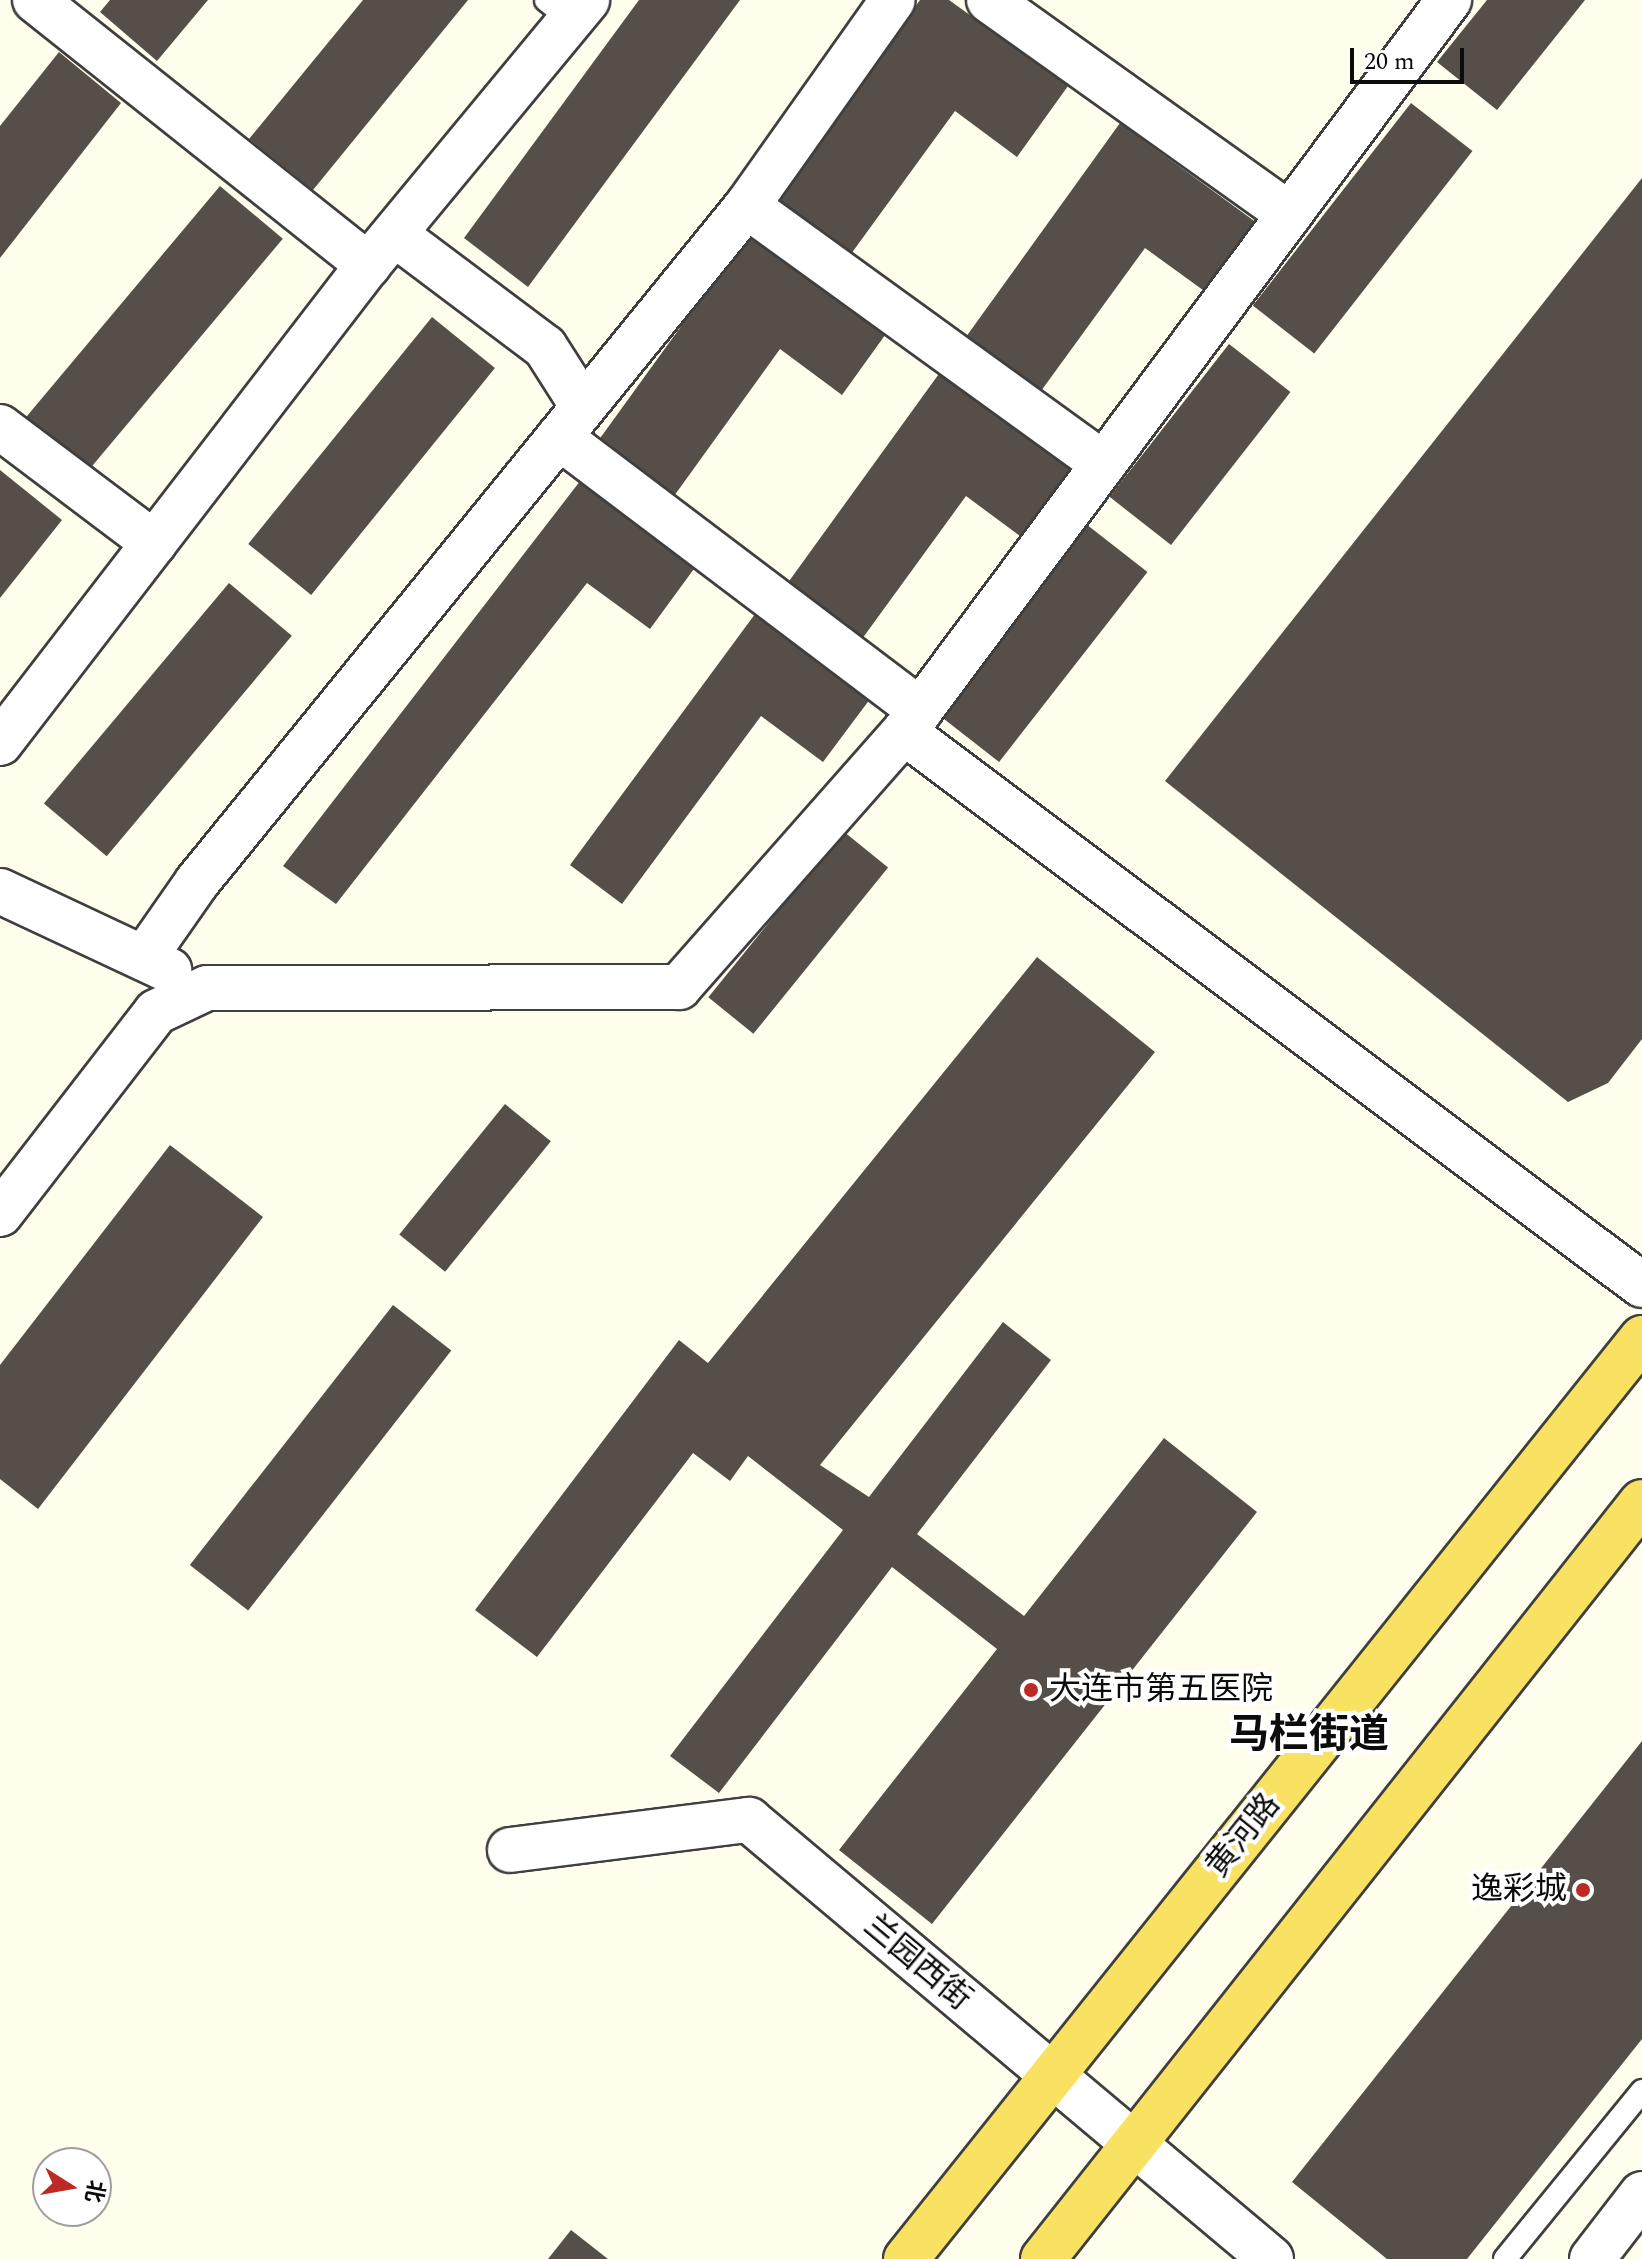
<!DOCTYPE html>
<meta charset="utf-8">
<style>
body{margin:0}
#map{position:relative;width:1642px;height:2259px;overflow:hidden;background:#fffdec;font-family:Spectral,"Noto Sans SC",serif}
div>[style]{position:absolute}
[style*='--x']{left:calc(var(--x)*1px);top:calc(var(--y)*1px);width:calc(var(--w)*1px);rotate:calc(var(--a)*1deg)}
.building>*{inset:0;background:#554e49;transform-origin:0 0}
.roads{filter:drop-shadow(2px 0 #3f3f3f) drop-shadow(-2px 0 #3f3f3f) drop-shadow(0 2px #3f3f3f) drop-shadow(0 -2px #3f3f3f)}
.lane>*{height:22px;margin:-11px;padding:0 11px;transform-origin:11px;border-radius:11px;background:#fff}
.street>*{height:44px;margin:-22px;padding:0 22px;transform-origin:22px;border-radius:22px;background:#fff}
.primary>*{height:44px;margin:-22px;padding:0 22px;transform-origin:22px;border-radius:22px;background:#f9e161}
.dots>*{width:22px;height:22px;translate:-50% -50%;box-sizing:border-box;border:4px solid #fff;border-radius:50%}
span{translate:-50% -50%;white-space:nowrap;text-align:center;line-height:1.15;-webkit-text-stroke:8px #fff;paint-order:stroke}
.poi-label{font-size:32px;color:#0c0c0c}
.left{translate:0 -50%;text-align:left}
.right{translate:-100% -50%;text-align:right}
.street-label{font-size:32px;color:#0c0c0c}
.district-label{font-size:40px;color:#0c0c0c;font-weight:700}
.north{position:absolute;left:32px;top:2147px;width:80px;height:80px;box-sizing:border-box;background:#fff;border:2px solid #9e9e9e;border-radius:50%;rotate:101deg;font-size:22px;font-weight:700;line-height:32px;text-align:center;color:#0c0c0c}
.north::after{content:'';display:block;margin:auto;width:28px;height:36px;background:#bd2a24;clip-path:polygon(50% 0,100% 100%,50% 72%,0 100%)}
.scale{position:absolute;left:1350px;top:48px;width:114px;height:36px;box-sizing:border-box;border:4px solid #0c0c0c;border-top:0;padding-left:10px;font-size:24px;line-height:28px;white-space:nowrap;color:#0c0c0c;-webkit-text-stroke:6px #fff;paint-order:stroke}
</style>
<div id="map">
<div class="building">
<div style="clip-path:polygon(110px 0,208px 0,157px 61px,100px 12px)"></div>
<div style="clip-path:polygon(363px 0,468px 0,313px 190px,249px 139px)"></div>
<div style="clip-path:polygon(639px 0,740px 0,528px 287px,464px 238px)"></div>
<div style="clip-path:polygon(920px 0,949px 0,1068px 86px,1017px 157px,955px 111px,843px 265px,768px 210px)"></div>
<div style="clip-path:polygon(1487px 0,1585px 0,1497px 110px,1437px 62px)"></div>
<div style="clip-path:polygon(59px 52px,121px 103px,0 258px,0 126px)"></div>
<div style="left:1411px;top:103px;width:78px;height:257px;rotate:38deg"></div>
<div style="clip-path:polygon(1120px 123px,1257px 223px,1207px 293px,1145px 248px,1033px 402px,958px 348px)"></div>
<div style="clip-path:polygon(1642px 178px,1642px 1039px,1608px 1083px,1568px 1102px,1165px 781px)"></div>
<div style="left:220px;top:186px;width:82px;height:310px;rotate:40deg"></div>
<div style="clip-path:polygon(755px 224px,893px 324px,842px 395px,780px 349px,669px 503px,593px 448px)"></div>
<div style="left:432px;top:317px;width:81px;height:292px;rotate:39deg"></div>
<div style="left:1229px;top:344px;width:78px;height:194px;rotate:38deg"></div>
<div style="clip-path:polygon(941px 371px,1079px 471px,1028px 542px,966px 496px,854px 650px,779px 595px)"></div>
<div style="clip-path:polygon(0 470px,62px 520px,0 598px)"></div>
<div style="clip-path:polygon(584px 476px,699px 562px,650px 629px,587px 583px,336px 904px,283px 866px)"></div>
<div style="left:1086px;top:524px;width:78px;height:241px;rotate:38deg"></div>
<div style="left:229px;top:583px;width:82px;height:288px;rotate:40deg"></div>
<div style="clip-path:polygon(758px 610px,873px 695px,823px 762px,761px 716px,622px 904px,570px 865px)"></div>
<div style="left:843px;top:831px;width:58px;height:214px;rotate:39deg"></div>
<div style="clip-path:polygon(1037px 957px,1155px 1052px,820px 1465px,869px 1497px,1003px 1322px,1051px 1360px,917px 1534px,1024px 1616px,1164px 1438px,1257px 1512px,932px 1924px,839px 1850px,997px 1649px,892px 1567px,719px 1793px,670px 1756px,843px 1530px,748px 1456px,730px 1481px,693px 1453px,537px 1657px,475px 1610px,679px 1340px,708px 1363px)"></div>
<div style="left:505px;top:1104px;width:59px;height:168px;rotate:39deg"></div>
<div style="clip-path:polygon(170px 1145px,263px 1217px,38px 1509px,0 1479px,0 1365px)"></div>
<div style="left:393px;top:1305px;width:74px;height:330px;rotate:38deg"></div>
<div style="clip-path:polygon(1642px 1741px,1642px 2039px,1467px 2259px,1387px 2259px,1292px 2182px)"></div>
<div style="clip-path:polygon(571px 2230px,608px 2259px,548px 2259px)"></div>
</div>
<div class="roads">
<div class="lane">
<div style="--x:546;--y:0;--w:32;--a:39"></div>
<div style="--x:1505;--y:2259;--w:217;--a:-50.8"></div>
</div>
<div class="street">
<div style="--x:35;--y:0;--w:426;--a:38.5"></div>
<div style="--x:989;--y:0;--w:369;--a:35.5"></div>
<div style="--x:747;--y:206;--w:440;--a:35.9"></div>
<div style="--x:397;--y:236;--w:185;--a:36.9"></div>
<div style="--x:545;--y:347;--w:69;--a:57.5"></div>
<div style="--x:0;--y:427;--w:193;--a:37"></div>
<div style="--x:559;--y:437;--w:453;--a:37.1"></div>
<div style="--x:904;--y:732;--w:922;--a:36.85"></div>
<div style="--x:0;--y:743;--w:603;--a:-52.41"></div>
<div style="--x:368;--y:265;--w:344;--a:-50.4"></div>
<div style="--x:0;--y:891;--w:187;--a:25.1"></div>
<div style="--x:144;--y:958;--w:93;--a:-55.1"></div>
<div style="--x:197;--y:882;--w:871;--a:-50.87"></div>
<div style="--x:747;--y:206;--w:252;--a:-54.7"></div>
<div style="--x:0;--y:1214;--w:255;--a:-52.3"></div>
<div style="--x:156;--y:1012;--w:56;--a:-25.2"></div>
<div style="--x:207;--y:988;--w:472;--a:-0.1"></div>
<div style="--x:679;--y:987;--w:340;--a:-48.6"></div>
<div style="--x:904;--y:732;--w:913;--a:-53.33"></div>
<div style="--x:510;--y:1850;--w:241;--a:-7.2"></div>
<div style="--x:749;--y:1820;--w:682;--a:40.06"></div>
<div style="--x:1592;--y:2259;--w:82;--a:-52.4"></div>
</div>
<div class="primary">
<div style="--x:906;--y:2259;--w:1179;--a:-51.37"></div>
<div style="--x:1043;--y:2259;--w:965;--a:-51.65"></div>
</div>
</div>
<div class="dots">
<div style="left:1031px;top:1690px;background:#bd2a24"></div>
<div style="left:1583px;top:1890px;background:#bd2a24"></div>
</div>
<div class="poi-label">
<span class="left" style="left:1049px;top:1690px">大连市第五医院</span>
<span class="right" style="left:1567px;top:1890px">逸彩城</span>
</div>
<div class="street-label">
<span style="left:1244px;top:1836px;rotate:-51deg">黄河路</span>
<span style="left:917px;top:1963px;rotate:40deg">兰园西街</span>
</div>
<div class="district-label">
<span style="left:1309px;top:1736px">马栏街道</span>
</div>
<div class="north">北</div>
<div class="scale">20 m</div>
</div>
